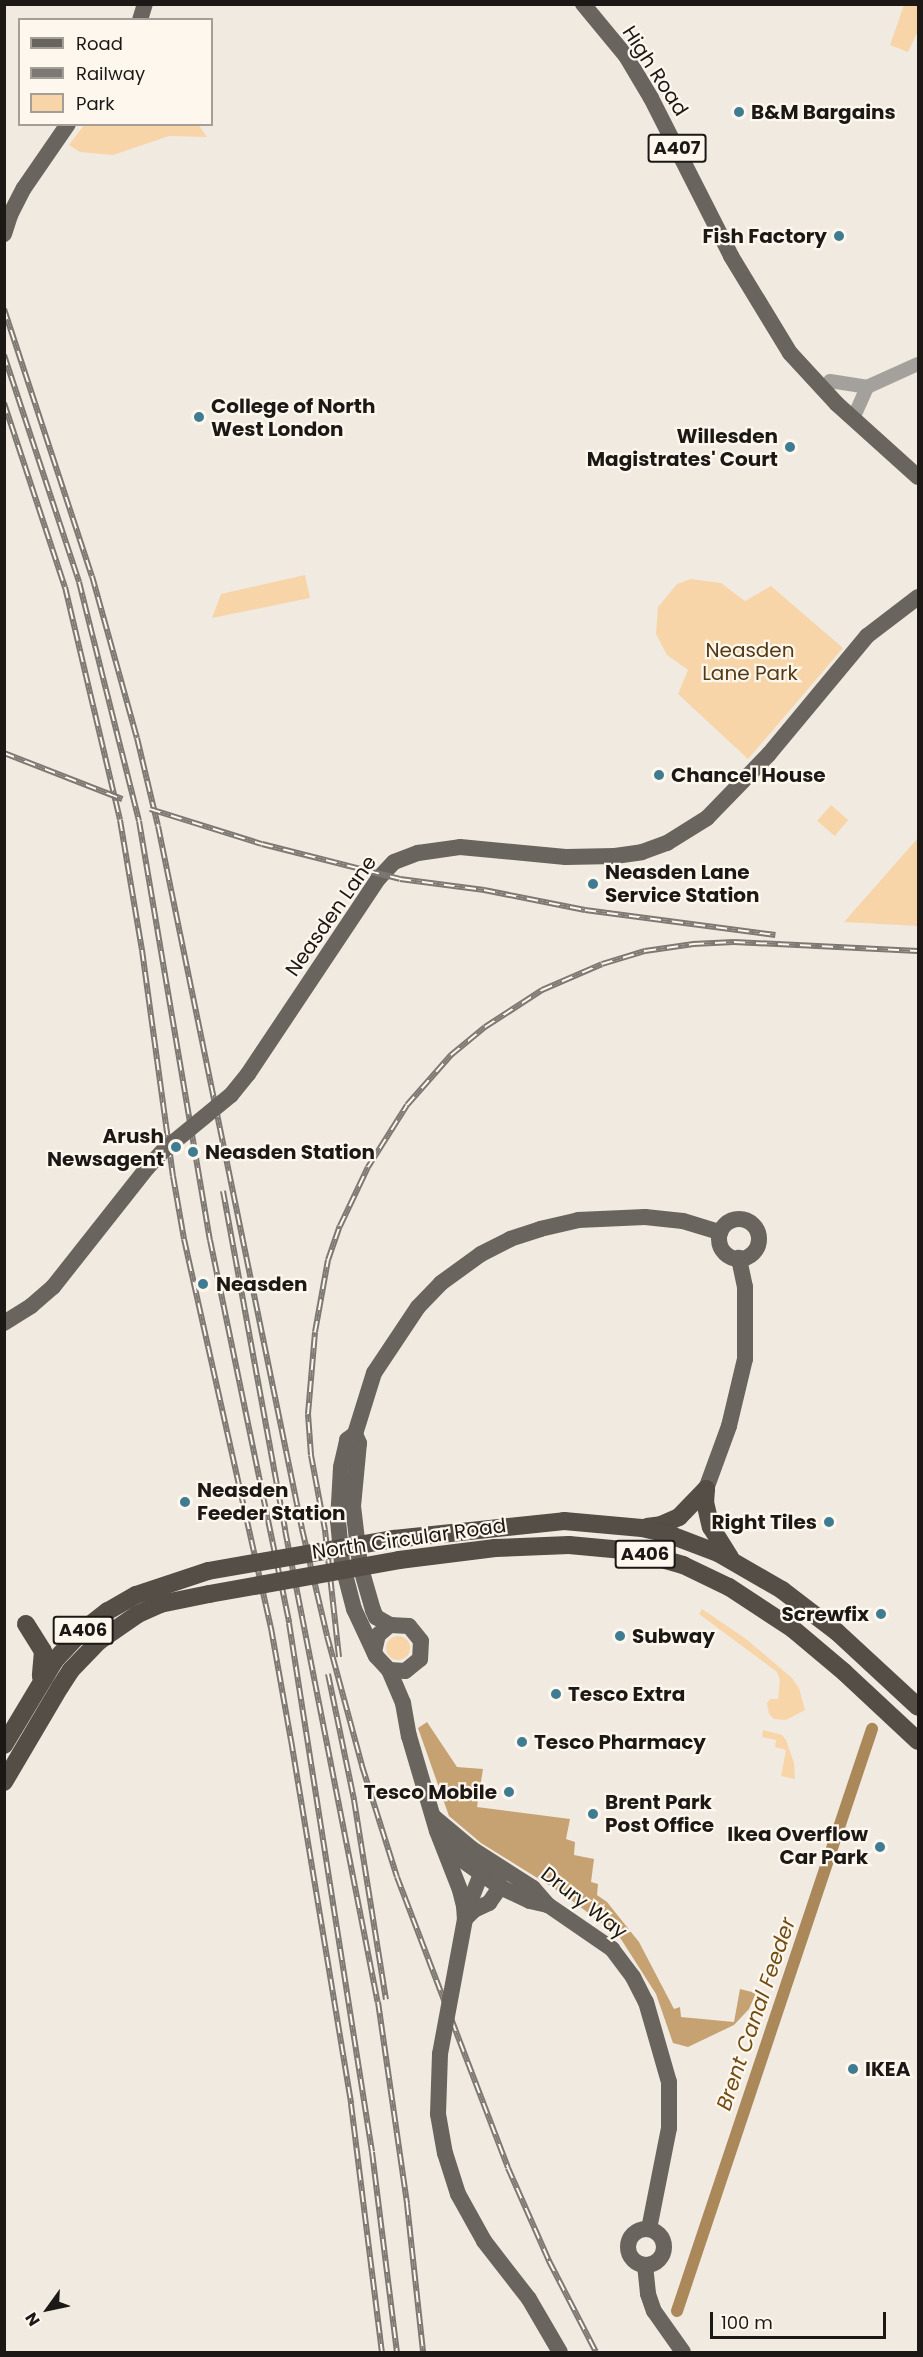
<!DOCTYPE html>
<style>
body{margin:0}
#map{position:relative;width:923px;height:2357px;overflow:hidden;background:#f1eae0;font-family:Poppins,sans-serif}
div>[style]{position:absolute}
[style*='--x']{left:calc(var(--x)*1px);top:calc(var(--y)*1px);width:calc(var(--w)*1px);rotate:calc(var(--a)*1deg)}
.green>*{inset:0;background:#f7d5a9;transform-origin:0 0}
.round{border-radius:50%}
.forest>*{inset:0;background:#c6a272}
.canal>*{height:12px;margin:-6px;padding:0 6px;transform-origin:6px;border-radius:6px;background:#ab8859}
.minor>*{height:14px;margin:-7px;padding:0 7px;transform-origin:7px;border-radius:7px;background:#a4a19d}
.major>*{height:16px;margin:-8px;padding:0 8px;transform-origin:8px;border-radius:8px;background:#69645d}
.major>.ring{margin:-8px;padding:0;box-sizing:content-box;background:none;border:16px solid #69645d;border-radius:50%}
.highway>*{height:18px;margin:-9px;padding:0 9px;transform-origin:9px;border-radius:9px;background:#544e46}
.rail>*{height:6px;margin-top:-3px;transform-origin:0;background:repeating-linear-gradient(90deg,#fef7ee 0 11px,#7d7872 0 22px);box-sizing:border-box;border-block:2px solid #7d7872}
.major-bridge>*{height:16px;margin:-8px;padding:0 8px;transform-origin:8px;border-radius:8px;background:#69645d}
.highway-bridge>*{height:18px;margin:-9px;padding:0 9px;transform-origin:9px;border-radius:9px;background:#544e46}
.dots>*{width:16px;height:16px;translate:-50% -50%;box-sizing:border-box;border:3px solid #fef7ee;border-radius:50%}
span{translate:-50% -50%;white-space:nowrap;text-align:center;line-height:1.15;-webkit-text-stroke:4.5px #fef7ee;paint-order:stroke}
.shield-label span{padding:2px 4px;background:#fef7ee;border:2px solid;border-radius:4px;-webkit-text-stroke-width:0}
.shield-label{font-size:18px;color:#1b1815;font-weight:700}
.street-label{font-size:20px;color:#1b1815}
.poi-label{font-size:20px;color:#1b1815;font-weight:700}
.left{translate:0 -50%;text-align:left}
.right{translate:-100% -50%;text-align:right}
.park-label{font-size:20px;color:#543a14}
.water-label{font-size:21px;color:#704b12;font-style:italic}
.frame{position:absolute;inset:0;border:6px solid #1b1815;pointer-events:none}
.legend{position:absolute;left:18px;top:18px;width:195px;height:108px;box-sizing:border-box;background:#fef7ee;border:2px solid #a39e97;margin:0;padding:8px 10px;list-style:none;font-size:18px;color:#1b1815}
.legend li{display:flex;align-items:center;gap:12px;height:30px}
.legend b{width:30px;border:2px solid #a39e97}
.north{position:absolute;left:18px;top:2279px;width:60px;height:60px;-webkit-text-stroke:4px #fef7ee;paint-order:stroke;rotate:237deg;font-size:16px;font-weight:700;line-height:24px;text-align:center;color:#1b1815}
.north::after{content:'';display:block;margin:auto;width:21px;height:27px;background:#1b1815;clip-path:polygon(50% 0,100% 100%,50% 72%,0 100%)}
.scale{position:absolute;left:710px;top:2312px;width:176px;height:27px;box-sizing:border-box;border:3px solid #1b1815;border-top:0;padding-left:8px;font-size:18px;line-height:21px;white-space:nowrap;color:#1b1815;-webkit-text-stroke:4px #fef7ee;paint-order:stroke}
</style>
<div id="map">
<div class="green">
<div style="clip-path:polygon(904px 5px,918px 5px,918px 31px,908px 52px,890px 45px)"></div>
<div style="clip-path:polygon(84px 125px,199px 125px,207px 137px,169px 136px,113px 155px,80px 152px,69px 145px)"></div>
<div style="clip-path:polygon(305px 575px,310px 598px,212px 618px,221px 594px)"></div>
<div style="clip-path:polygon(691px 579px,721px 583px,745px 601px,771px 586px,843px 648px,748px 759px,678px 694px,688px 670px,667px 655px,656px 634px,658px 607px,677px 584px)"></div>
<div style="left:831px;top:805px;width:23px;height:21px;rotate:41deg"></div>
<div style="clip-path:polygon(918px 838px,918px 926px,844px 922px)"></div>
<div style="clip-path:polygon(702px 1609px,746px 1639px,792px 1678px,799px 1688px,805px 1710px,786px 1720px,774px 1719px,769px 1714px,767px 1703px,770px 1699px,778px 1699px,780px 1680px,777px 1672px,699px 1614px)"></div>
<div class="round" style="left:386px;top:1636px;width:24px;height:24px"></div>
<div style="clip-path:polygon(763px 1730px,782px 1735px,786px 1740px,794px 1763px,795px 1779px,781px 1776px,786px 1750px,775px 1747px,776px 1740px,762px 1737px)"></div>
</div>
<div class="forest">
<div style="clip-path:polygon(427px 1722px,457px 1767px,483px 1769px,477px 1807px,570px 1819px,566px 1839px,575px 1842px,574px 1855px,594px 1859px,591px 1882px,598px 1884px,597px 1895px,607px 1902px,639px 1942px,674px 2009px,680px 2007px,681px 2017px,734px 2022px,740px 1989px,756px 1993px,749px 2009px,734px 2025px,688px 2047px,673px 2043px,656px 1994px,619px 1936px,563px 1894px,481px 1843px,449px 1816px,418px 1728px)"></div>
</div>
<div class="canal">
<div style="--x:677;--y:2311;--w:614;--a:-71.48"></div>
</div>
<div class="minor">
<div style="--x:830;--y:381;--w:37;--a:9"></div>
<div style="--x:867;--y:387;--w:56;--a:-24.3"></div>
<div style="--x:856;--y:412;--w:27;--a:-66"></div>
</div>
<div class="major">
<div style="--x:583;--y:4;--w:67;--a:50.4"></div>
<div style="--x:626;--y:56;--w:49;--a:59.2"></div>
<div style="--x:651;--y:98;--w:177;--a:63.1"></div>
<div style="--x:731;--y:256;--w:114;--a:58.7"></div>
<div style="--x:790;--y:353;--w:69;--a:47.3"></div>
<div style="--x:837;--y:404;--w:109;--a:42"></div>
<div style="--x:140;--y:20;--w:17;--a:-73"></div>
<div style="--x:4;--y:234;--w:20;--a:-72"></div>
<div style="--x:10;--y:215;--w:30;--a:-63"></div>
<div style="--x:24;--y:188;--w:78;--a:-55.5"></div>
<div style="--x:231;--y:1095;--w:27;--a:-51"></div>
<div style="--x:248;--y:1074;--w:234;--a:-56.3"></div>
<div style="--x:378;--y:879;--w:23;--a:-47"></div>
<div style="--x:394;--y:862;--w:26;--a:-21"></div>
<div style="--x:418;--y:853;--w:42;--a:-8.1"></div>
<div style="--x:460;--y:847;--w:106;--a:5.4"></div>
<div style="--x:566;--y:857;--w:49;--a:-1.2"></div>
<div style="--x:615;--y:856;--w:27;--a:-8"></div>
<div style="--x:642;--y:852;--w:27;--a:-20"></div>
<div style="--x:667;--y:843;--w:47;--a:-32"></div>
<div style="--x:707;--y:818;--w:89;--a:-45.9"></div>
<div style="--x:769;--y:754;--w:153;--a:-50.3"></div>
<div style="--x:867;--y:636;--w:64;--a:-37.4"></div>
<div class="ring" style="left:719px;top:1219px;width:24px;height:24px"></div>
<div style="--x:4;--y:1323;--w:32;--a:-32"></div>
<div style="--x:31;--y:1306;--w:29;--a:-41"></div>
<div style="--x:53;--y:1287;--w:152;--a:-51.7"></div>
<div style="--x:355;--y:1434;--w:10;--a:66"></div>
<div style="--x:359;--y:1443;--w:63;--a:95.4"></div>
<div style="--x:353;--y:1506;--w:59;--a:83.2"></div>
<div style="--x:360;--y:1565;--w:47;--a:73.9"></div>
<div style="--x:373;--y:1610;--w:8;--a:67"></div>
<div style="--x:376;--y:1617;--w:16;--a:30"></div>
<div style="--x:706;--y:1489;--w:67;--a:-69.9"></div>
<div style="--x:729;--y:1426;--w:69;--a:-76.6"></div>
<div style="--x:745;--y:1359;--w:72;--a:-90"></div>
<div style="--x:745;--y:1287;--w:30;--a:-102"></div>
<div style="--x:374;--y:1652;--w:17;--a:-77"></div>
<div style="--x:378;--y:1635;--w:16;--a:-40"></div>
<div style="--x:390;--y:1625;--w:19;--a:3"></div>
<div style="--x:409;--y:1626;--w:19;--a:51"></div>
<div style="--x:421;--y:1641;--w:18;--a:93"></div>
<div style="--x:420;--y:1659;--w:19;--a:141"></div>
<div style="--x:405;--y:1671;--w:16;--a:-176"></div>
<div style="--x:389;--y:1670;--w:19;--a:-133"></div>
<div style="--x:376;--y:1656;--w:52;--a:-115.1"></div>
<div style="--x:354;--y:1609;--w:48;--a:-104.6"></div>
<div style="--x:342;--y:1563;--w:42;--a:-95.4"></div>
<div style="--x:338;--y:1521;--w:54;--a:-86.8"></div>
<div style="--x:341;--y:1467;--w:28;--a:-77"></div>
<div style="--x:347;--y:1440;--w:10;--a:-37"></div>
<div style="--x:355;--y:1434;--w:64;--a:-72.7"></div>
<div style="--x:374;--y:1373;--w:79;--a:-56.3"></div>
<div style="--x:418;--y:1307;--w:33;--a:-46"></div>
<div style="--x:441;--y:1283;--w:49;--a:-35.9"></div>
<div style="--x:481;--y:1254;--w:33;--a:-27"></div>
<div style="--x:510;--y:1239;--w:32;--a:-18"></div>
<div style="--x:540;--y:1229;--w:39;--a:-13"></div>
<div style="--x:578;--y:1220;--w:67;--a:-2.6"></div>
<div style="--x:645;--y:1217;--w:38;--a:6"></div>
<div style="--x:683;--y:1221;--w:39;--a:17"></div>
<div style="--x:389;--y:1670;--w:36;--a:67"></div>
<div style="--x:403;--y:1703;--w:34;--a:80"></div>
<div style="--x:409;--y:1736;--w:99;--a:73.6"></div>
<div style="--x:437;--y:1831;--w:63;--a:68.7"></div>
<div style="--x:460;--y:1890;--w:16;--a:76"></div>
<div style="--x:464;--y:1906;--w:13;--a:86"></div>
<div style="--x:434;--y:1817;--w:50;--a:40.1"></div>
<div style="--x:472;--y:1849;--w:72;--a:32.6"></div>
<div style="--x:533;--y:1888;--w:23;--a:49"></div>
<div style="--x:548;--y:1905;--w:78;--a:34.5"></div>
<div style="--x:612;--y:1949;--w:35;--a:53"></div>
<div style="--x:633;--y:1977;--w:28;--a:63"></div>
<div style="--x:646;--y:2002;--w:83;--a:74"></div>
<div style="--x:669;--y:2082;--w:46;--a:90"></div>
<div style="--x:669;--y:2128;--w:103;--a:101.2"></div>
<div style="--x:444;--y:1840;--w:27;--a:48"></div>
<div style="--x:462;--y:1860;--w:47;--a:35.4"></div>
<div style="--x:500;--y:1887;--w:33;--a:25"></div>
<div style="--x:530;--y:1901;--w:18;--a:13"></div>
<div style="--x:466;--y:1912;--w:41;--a:-68.5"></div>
<div style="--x:481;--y:1874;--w:11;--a:-34"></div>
<div style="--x:465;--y:1919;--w:13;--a:-45"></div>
<div style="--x:474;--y:1910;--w:17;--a:-25"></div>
<div style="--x:489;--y:1903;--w:19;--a:-55"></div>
<div style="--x:500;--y:1887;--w:10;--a:-101"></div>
<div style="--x:440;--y:2054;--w:60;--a:91.9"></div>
<div style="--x:438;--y:2114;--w:40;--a:80"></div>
<div style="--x:445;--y:2153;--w:43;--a:72.4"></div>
<div style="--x:458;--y:2194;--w:54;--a:61"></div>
<div style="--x:484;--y:2241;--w:73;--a:52.2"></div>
<div style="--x:529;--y:2299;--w:61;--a:59.7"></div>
<div class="ring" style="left:628px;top:2229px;width:20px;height:20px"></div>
<div style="--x:645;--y:2265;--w:29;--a:84"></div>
<div style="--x:648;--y:2294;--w:18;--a:71"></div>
<div style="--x:654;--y:2311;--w:50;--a:54.7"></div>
</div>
<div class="highway">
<div style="--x:706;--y:1489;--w:13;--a:94"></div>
<div style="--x:705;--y:1502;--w:26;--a:77"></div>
<div style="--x:711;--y:1527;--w:36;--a:58"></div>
<div style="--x:647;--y:1527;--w:14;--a:-8"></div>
<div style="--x:661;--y:1525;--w:20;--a:-24"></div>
<div style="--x:679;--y:1517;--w:39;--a:-46"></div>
<div style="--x:394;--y:1539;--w:171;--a:-6"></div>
<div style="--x:564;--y:1521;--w:78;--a:5.1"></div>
<div style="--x:642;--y:1528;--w:27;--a:13"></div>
<div style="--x:668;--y:1534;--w:53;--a:20.8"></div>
<div style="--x:718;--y:1553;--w:74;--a:30"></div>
<div style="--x:782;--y:1590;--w:69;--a:37.4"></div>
<div style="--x:837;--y:1632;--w:110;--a:42.8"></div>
<div style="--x:399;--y:1560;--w:97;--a:-7.1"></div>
<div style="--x:495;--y:1548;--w:74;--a:-2.3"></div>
<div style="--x:569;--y:1545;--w:65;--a:5.3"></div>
<div style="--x:634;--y:1551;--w:51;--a:15.9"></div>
<div style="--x:683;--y:1565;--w:51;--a:25.6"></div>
<div style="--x:729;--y:1587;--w:77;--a:33.3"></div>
<div style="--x:793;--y:1629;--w:67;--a:40.1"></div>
<div style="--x:844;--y:1672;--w:101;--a:43"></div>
<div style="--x:26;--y:1624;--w:32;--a:58"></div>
<div style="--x:43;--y:1651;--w:25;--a:95"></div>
<div style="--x:4;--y:1745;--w:99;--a:-59"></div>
<div style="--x:55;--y:1660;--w:40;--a:-47"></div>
<div style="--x:82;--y:1631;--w:33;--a:-38"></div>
<div style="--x:108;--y:1611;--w:32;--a:-30"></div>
<div style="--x:136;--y:1595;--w:76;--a:-18.4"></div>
<div style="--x:4;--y:1782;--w:110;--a:-59.5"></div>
<div style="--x:60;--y:1687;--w:20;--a:-57"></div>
<div style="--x:71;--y:1670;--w:40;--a:-46"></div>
<div style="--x:99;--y:1641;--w:47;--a:-34.7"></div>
<div style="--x:138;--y:1614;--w:24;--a:-24"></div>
<div style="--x:160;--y:1604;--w:50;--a:-11.5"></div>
</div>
<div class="rail">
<div style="--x:4;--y:309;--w:281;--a:71.8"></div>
<div style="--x:92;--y:576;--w:168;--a:74.5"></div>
<div style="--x:137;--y:738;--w:90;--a:76.6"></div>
<div style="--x:158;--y:826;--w:718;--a:78.42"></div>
<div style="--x:302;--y:1529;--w:110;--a:76.8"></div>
<div style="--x:327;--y:1636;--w:135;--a:74.9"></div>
<div style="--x:362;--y:1766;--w:116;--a:72.5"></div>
<div style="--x:397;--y:1877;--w:311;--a:69.1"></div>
<div style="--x:508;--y:2168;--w:102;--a:66.2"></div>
<div style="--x:549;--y:2261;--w:102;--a:62.7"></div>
<div style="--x:4;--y:355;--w:239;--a:71.7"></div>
<div style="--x:79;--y:582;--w:246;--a:75.9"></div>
<div style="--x:139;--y:821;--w:425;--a:80.4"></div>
<div style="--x:210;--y:1240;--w:391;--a:78.3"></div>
<div style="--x:289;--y:1623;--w:535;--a:81.08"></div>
<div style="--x:372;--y:2152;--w:202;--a:82.9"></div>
<div style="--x:4;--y:403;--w:194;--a:71.7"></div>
<div style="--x:65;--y:587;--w:239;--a:76.7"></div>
<div style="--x:120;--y:820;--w:132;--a:80.4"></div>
<div style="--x:142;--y:950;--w:228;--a:82.2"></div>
<div style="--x:173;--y:1176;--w:64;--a:80.1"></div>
<div style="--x:184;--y:1239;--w:399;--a:77.4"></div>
<div style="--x:271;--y:1628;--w:114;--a:79.9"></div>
<div style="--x:291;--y:1740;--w:369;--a:80.6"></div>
<div style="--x:351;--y:2104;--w:250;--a:82.9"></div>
<div style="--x:4;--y:753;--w:127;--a:21.3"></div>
<div style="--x:150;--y:809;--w:117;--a:17.4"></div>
<div style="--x:262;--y:844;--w:142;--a:14.2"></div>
<div style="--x:400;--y:879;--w:85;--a:7.5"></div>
<div style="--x:484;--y:890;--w:103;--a:11.2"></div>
<div style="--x:585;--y:910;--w:192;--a:7.5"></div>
<div style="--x:223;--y:1191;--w:345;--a:79.6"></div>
<div style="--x:285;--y:1530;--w:481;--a:78.9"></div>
<div style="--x:378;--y:2002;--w:204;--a:81.8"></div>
<div style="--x:407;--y:2204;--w:149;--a:83.8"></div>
<div style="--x:339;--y:1657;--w:128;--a:-96.3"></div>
<div style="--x:325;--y:1530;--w:76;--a:-100.6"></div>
<div style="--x:311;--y:1455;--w:41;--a:-94.2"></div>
<div style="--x:308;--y:1414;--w:82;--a:-85.1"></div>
<div style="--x:315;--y:1332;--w:73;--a:-79.8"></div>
<div style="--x:328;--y:1260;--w:36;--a:-71"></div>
<div style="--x:340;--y:1226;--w:65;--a:-64.6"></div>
<div style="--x:368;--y:1167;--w:73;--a:-57.8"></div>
<div style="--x:407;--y:1105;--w:67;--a:-48.7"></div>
<div style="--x:451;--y:1055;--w:44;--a:-39.5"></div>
<div style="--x:485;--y:1027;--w:68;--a:-33"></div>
<div style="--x:542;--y:990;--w:65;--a:-23.4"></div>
<div style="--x:602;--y:964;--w:45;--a:-16.8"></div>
<div style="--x:645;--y:951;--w:49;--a:-8.3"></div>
<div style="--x:693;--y:944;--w:41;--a:-2.8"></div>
<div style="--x:734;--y:942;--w:184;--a:2.8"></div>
<div style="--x:328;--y:1674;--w:129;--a:78.3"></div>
<div style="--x:354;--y:1800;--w:202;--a:80.9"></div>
</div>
<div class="major-bridge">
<div style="--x:147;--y:1168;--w:25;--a:-47"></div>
<div style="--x:164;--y:1150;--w:87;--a:-39.4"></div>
<div style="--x:440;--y:2054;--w:137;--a:-79.5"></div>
</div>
<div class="highway-bridge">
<div style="--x:208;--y:1571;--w:189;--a:-9.8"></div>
<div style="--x:209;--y:1594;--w:193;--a:-10.1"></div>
</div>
<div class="dots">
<div style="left:739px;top:112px;background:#3f7c92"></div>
<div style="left:839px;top:236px;background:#3f7c92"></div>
<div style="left:199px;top:417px;background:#3f7c92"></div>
<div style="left:790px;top:447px;background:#3f7c92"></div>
<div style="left:659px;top:775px;background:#3f7c92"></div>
<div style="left:593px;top:884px;background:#3f7c92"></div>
<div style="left:176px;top:1147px;background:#3f7c92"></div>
<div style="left:193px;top:1152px;background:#3f7c92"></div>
<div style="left:203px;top:1284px;background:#3f7c92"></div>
<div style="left:185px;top:1502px;background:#3f7c92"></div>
<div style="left:829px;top:1522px;background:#3f7c92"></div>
<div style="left:881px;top:1614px;background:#3f7c92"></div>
<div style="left:620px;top:1636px;background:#3f7c92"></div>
<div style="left:556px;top:1694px;background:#3f7c92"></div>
<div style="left:522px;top:1742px;background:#3f7c92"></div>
<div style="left:509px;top:1792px;background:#3f7c92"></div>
<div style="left:593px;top:1814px;background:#3f7c92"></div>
<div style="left:880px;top:1847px;background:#3f7c92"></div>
<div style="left:853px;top:2069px;background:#3f7c92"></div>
</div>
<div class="shield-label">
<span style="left:677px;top:148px">A407</span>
<span style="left:645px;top:1554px">A406</span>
<span style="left:83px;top:1630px">A406</span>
</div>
<div class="street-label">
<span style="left:655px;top:71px;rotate:57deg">High Road</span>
<span style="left:331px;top:916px;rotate:-55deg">Neasden Lane</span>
<span style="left:409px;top:1539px;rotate:-8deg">North Circular Road</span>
<span style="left:584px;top:1903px;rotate:38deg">Drury Way</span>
</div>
<div class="poi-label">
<span class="left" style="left:751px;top:112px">B&amp;M Bargains</span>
<span class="right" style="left:827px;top:236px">Fish Factory</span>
<span class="left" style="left:211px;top:418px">College of North<br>West London</span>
<span class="right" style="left:778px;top:448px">Willesden<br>Magistrates' Court</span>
<span class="left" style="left:671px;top:775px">Chancel House</span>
<span class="left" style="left:605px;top:884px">Neasden Lane<br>Service Station</span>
<span class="right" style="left:164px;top:1148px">Arush<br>Newsagent</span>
<span class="left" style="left:205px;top:1152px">Neasden Station</span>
<span class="left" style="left:216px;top:1284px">Neasden</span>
<span class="left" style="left:197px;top:1502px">Neasden<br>Feeder Station</span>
<span class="right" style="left:817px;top:1522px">Right Tiles</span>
<span class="right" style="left:869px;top:1614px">Screwfix</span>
<span class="left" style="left:632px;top:1636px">Subway</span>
<span class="left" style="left:568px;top:1694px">Tesco Extra</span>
<span class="left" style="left:534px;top:1742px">Tesco Pharmacy</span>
<span class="right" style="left:497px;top:1792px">Tesco Mobile</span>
<span class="left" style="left:605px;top:1814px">Brent Park<br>Post Office</span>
<span class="right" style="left:868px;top:1846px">Ikea Overflow<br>Car Park</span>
<span class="left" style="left:865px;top:2069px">IKEA</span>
</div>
<div class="park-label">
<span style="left:750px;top:662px">Neasden<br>Lane Park</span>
</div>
<div class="water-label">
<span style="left:756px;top:2014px;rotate:-71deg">Brent Canal Feeder</span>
</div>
<div class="frame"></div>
<ul class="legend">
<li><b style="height:8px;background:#69645d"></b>Road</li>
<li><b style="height:8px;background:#7d7872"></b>Railway</li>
<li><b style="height:16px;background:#f7d5a9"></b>Park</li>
</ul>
<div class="north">N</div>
<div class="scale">100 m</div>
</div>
